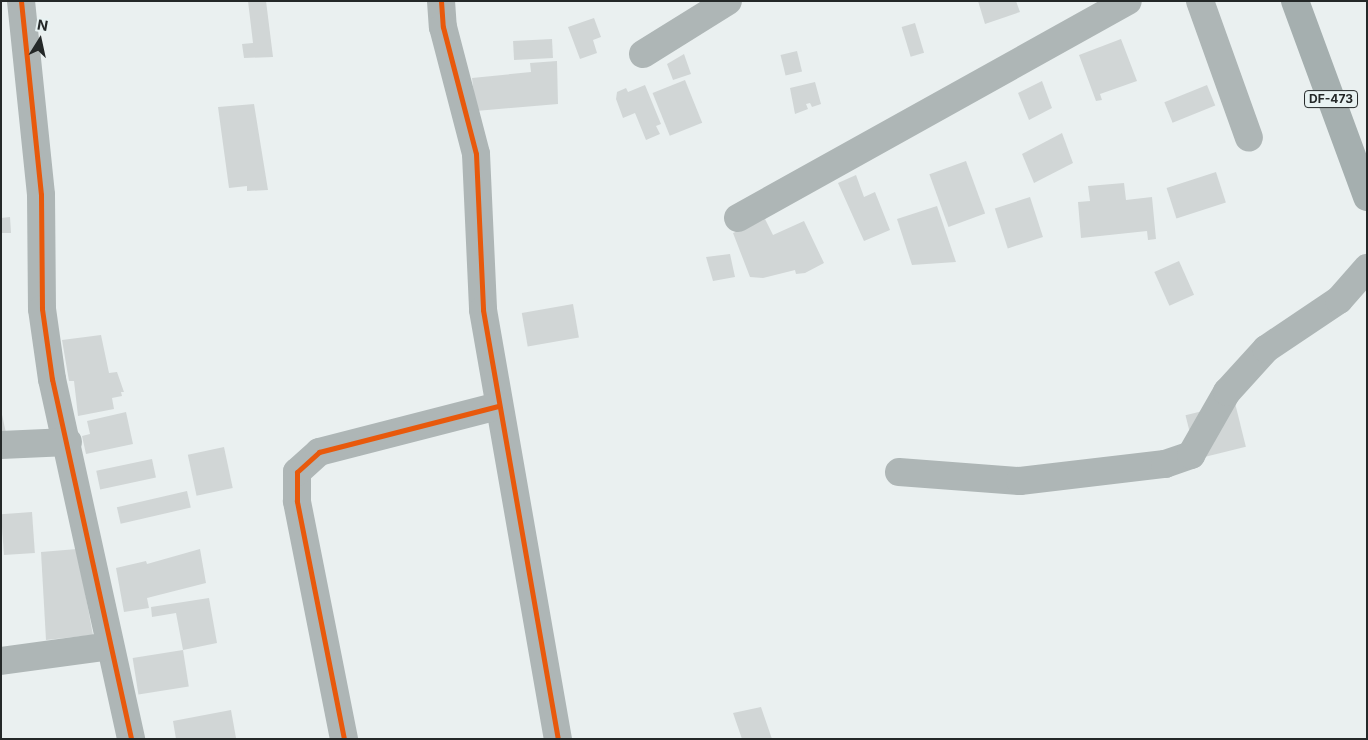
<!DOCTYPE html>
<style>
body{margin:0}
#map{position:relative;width:1368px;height:740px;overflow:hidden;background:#eaf0f0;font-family:Inter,sans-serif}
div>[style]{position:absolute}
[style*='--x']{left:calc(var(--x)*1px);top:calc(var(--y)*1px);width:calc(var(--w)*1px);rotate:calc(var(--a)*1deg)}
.building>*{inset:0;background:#d1d6d6;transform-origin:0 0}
.minor>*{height:28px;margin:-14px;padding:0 14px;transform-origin:14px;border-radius:14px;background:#aeb6b6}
.major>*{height:28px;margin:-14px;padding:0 14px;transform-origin:14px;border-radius:14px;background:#a5afaf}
.cycleway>*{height:5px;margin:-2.5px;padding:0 2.5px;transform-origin:2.5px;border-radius:2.5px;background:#e8590c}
span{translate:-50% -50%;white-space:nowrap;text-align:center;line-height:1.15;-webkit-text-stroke:4px #e8f2f2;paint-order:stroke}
.shield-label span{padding:1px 4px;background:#e8f2f2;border:1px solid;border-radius:4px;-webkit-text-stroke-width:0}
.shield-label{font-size:12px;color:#242828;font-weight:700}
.frame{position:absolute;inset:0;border:2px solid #242828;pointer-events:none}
.north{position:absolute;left:15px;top:15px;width:50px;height:50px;-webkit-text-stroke:4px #e8f2f2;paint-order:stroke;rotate:10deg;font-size:14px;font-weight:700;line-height:20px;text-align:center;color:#242828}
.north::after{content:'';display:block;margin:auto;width:18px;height:22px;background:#242828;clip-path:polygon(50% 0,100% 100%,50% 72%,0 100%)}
</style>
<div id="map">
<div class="building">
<div style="clip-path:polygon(248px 1px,266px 1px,273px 57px,244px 58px,242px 44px,253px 43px)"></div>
<div style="clip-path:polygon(978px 1px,1016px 1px,1020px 12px,985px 24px)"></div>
<div style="clip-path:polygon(594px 18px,601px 37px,593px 40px,597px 53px,580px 59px,568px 27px)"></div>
<div style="left:915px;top:23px;width:31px;height:14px;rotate:73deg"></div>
<div style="left:552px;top:39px;width:19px;height:39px;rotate:87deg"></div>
<div style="clip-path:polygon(1121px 39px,1137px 81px,1100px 94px,1102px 100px,1096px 101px,1079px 55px)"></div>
<div style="left:797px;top:51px;width:21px;height:17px;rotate:76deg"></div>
<div style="clip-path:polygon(684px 54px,691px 74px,673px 80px,667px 64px)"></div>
<div style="clip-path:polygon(557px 61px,558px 104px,476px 111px,472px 78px,531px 72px,530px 63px)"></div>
<div style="left:685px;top:80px;width:46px;height:35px;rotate:68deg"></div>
<div style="clip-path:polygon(1042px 81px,1052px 108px,1029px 120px,1018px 93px)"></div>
<div style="clip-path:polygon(815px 82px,821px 104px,812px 107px,810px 103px,806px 104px,808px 109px,795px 114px,790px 88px)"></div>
<div style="clip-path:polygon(645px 85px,661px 124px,656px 126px,660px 134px,646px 140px,635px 113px,623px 118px,616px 99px,617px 92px,626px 88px,628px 92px)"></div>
<div style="left:1207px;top:85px;width:22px;height:46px;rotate:68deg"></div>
<div style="clip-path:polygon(254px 104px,268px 190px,247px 191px,247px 186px,229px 188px,218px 107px)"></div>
<div style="clip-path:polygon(1062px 133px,1073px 163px,1034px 183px,1022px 154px)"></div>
<div style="left:966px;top:161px;width:56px;height:39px;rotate:70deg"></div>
<div style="left:1216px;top:172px;width:32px;height:52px;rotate:72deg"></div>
<div style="clip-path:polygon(856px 175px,864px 197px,875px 192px,890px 230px,864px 241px,838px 183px)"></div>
<div style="clip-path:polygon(1124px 183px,1126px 200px,1152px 197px,1156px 239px,1148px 240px,1147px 231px,1081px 238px,1078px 202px,1090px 201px,1088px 186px)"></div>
<div style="left:1030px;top:197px;width:42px;height:37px;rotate:72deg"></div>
<div style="clip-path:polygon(937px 206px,956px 262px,912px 265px,897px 219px)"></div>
<div style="clip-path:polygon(10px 217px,11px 233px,1px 233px,1px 218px)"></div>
<div style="clip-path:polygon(765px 219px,773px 235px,804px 221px,824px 263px,805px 273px,796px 274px,795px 270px,763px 278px,750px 277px,733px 233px)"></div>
<div style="clip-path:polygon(730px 254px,735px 277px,713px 281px,706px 257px)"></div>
<div style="left:1179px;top:261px;width:37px;height:27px;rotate:66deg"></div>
<div style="left:573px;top:304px;width:34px;height:52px;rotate:80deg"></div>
<div style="clip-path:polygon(101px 335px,109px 373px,117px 372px,124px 392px,121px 392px,122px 396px,112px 398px,114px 409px,78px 416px,74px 381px,69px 381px,62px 340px)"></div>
<div style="left:1235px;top:403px;width:45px;height:51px;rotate:76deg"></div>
<div style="clip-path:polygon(1px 410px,6px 433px,1px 433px)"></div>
<div style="clip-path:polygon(126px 412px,133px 444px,86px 454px,82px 436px,90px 434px,87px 421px)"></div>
<div style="left:224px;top:447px;width:42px;height:37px;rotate:78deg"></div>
<div style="left:152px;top:459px;width:19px;height:57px;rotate:78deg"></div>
<div style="left:187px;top:491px;width:17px;height:72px;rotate:77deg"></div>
<div style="left:32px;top:512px;width:41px;height:31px;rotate:86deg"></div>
<div style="clip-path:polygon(77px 549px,93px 635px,46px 640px,41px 552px)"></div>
<div style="clip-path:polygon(200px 549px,206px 583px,147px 598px,149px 608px,124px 612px,116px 568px,146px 561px,147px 564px)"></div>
<div style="clip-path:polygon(209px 598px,217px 643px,183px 650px,176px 613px,152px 617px,151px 607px)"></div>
<div style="left:183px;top:650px;width:37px;height:51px;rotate:81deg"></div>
<div style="clip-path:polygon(761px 707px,772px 739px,742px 739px,733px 713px)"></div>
<div style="clip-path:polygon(231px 710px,236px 738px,176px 739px,173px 721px)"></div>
</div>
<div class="minor">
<div style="--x:21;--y:1;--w:195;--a:84.1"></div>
<div style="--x:41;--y:195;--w:114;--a:89.5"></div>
<div style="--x:42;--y:309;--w:71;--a:81.9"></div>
<div style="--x:52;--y:379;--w:369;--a:77.6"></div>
<div style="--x:441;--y:1;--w:26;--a:86"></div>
<div style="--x:443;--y:27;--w:131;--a:75.4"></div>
<div style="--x:476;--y:154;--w:156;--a:87.4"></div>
<div style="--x:483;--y:310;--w:436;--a:80.1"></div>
<div style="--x:1200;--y:1;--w:145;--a:70.3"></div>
<div style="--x:643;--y:54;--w:100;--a:-31.9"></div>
<div style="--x:738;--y:218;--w:446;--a:-29.1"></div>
<div style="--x:1;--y:445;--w:67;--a:-2.6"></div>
<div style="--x:899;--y:472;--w:121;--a:4.3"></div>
<div style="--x:1020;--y:481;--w:146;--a:-6.7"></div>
<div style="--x:1165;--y:464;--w:28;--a:-19"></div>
<div style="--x:1191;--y:455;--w:73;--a:-60.3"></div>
<div style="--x:1227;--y:392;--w:58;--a:-47.8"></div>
<div style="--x:1266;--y:349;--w:88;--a:-33.9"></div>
<div style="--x:1339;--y:300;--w:43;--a:-48.8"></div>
<div style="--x:1;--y:661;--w:110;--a:-7.8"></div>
<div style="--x:344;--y:739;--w:243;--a:-101.2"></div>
<div style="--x:297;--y:501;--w:29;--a:-90"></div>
<div style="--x:297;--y:472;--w:30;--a:-42"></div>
<div style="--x:319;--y:452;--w:185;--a:-14.4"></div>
</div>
<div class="major">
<div style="--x:1295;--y:1;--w:209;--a:69.8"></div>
</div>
<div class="cycleway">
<div style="--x:21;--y:1;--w:195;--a:84.1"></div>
<div style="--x:41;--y:195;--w:114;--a:89.5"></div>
<div style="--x:42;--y:309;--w:71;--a:81.9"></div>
<div style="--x:52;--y:379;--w:369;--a:77.6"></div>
<div style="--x:441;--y:1;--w:26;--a:86"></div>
<div style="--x:443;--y:27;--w:131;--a:75.4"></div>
<div style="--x:476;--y:154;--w:156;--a:87.4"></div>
<div style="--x:483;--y:310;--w:436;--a:80.1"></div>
<div style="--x:344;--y:739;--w:243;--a:-101.2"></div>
<div style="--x:297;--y:501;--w:29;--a:-90"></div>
<div style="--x:297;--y:472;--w:30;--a:-42"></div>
<div style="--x:319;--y:452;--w:185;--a:-14.4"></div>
</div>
<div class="shield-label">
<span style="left:1331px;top:99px">DF-473</span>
</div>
<div class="frame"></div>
<div class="north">N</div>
</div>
